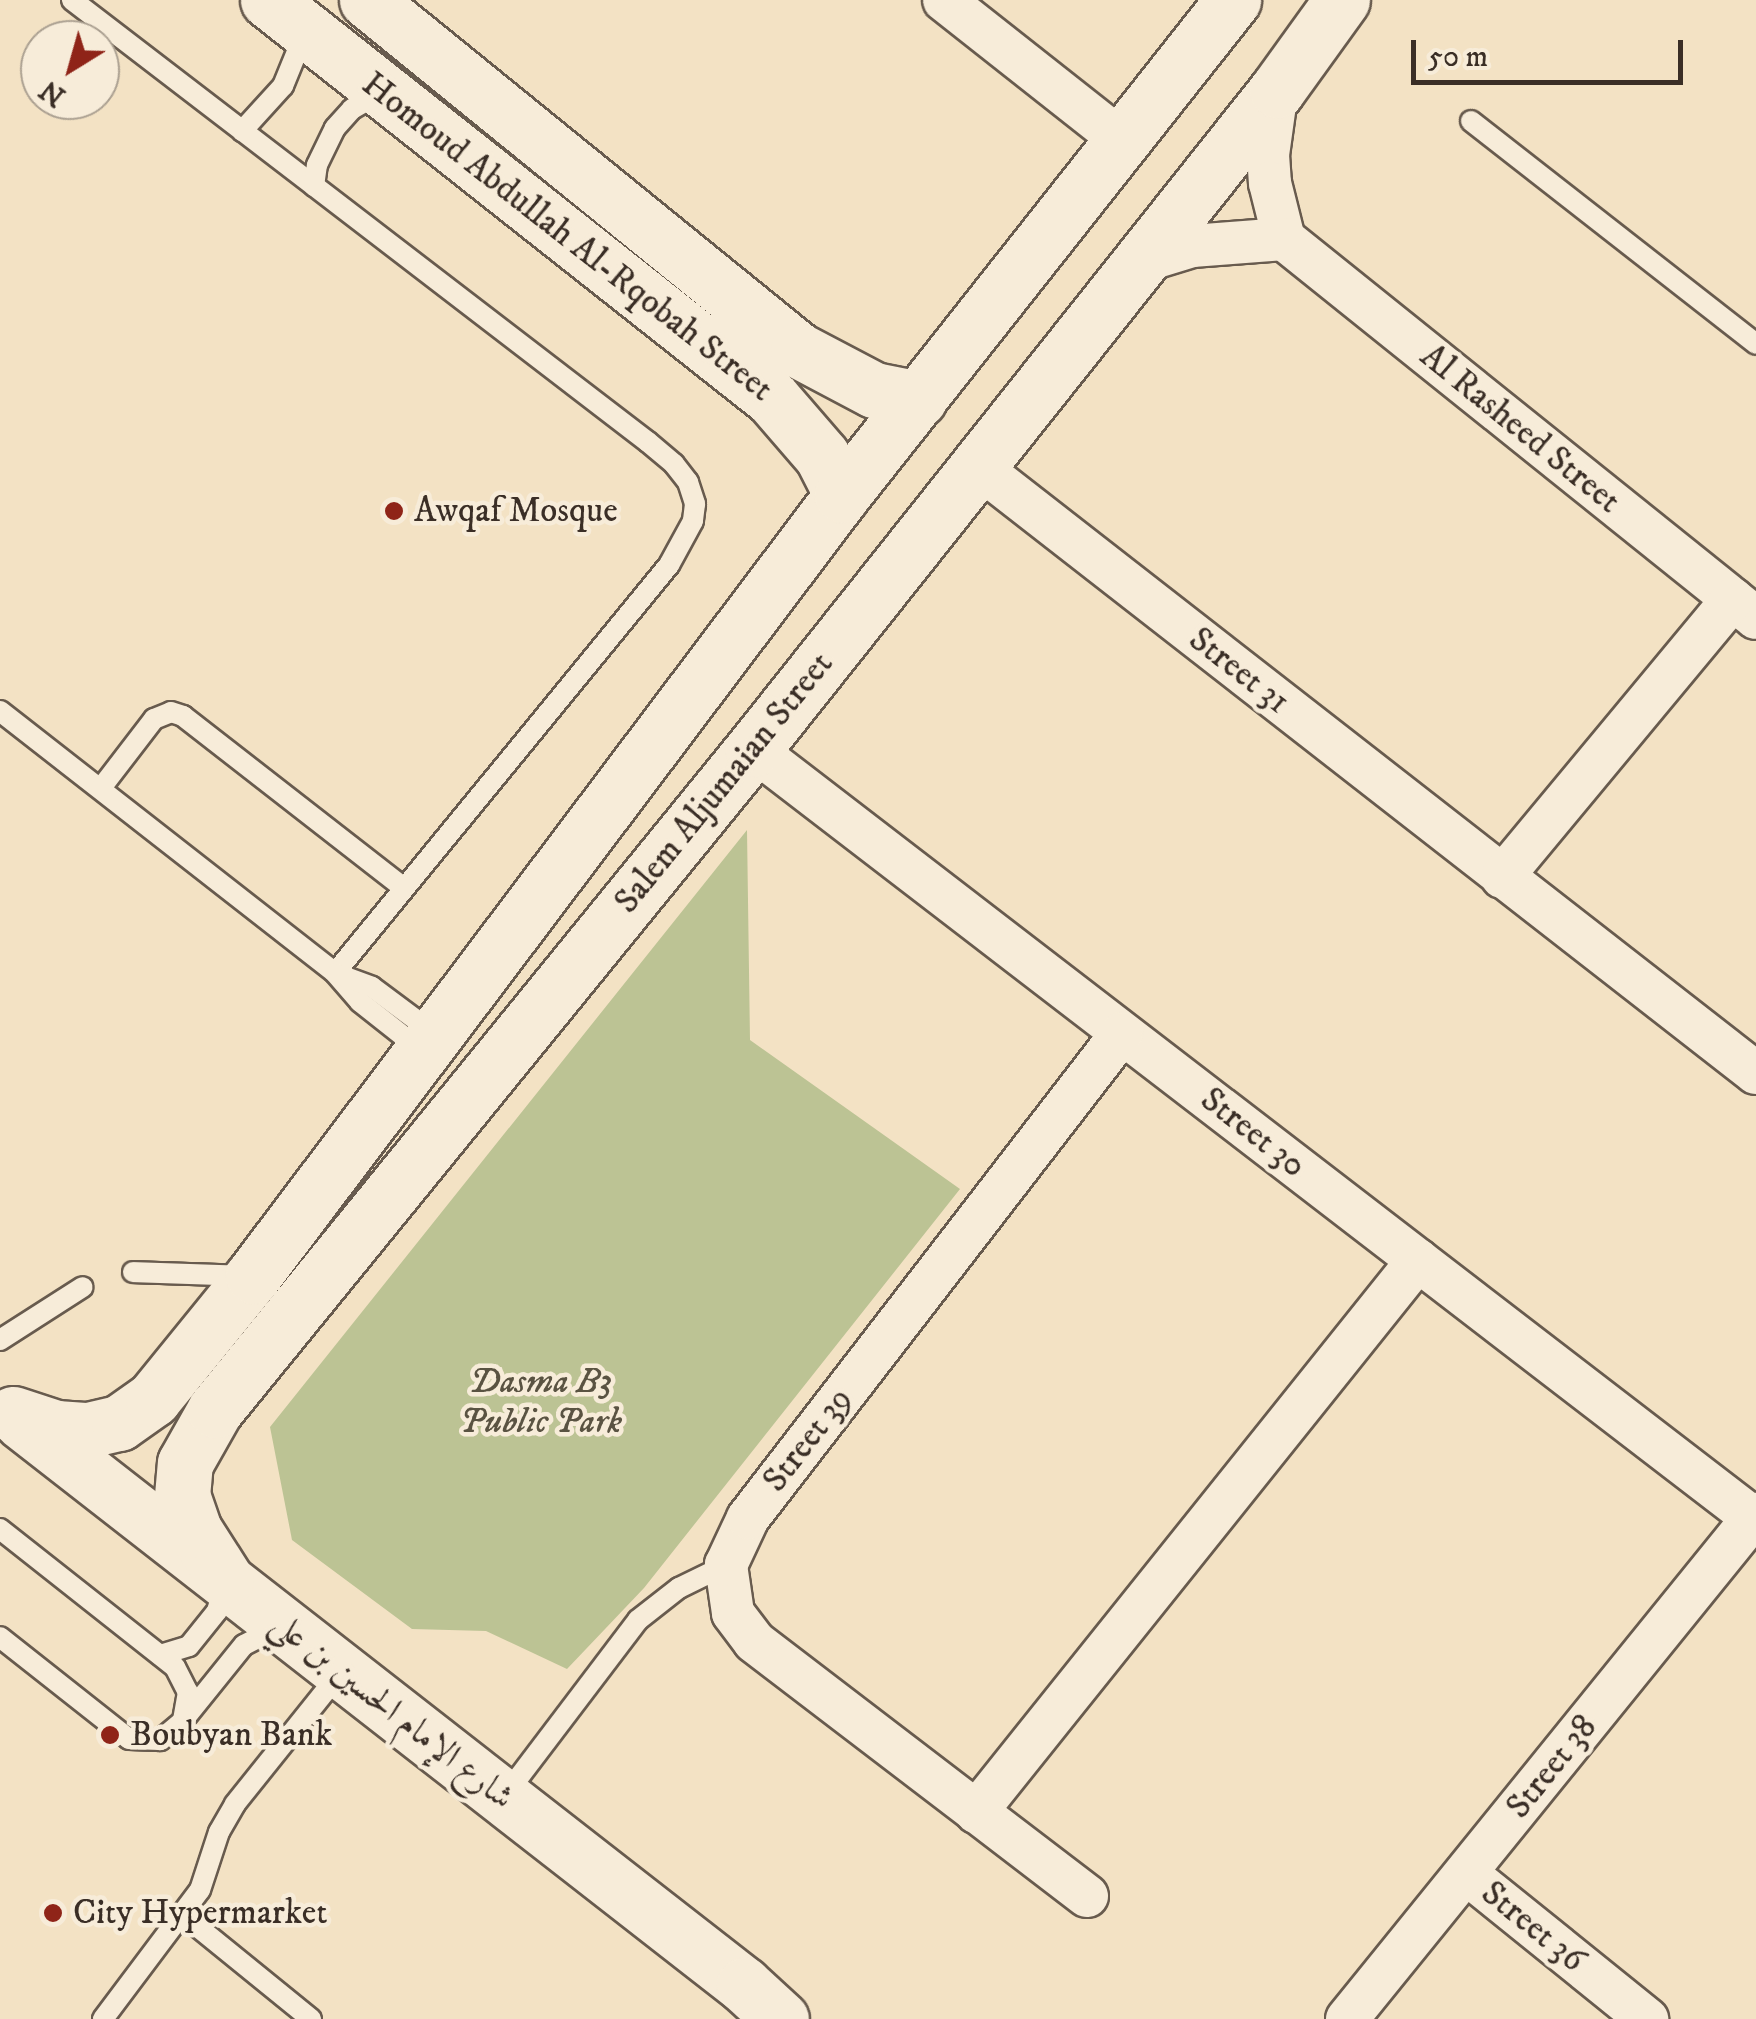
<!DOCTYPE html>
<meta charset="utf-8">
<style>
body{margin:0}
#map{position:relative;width:1756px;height:2019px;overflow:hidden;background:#f3e2c4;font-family:"IM FELL DW Pica",Amiri,serif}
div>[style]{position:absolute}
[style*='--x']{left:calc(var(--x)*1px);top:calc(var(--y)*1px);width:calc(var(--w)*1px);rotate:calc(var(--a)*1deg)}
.green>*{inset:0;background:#bcc394}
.roads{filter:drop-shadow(2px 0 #685b4e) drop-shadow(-2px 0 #685b4e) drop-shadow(0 2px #685b4e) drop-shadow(0 -2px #685b4e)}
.lane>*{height:20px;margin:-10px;padding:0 10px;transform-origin:10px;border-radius:10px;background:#f7ecd9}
.street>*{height:42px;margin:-21px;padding:0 21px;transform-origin:21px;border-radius:21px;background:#f7ecd9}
.secondary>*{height:55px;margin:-27.5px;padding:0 27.5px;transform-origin:27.5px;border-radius:27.5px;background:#f7ecd9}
.dots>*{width:28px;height:28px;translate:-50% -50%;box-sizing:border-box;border:5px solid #f7ecd9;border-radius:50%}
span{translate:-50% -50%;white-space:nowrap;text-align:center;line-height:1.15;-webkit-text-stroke:9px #f7ecd9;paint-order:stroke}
.street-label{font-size:35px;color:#3a2e26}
.poi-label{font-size:35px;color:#3a2e26}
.left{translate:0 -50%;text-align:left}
.park-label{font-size:35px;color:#5a5342;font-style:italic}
.north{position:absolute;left:20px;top:20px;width:100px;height:100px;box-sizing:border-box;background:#f7ecd9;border:2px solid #aba091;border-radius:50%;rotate:217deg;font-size:28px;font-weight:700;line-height:40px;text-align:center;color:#3a2e26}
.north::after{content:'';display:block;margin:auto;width:35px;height:45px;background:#8f2418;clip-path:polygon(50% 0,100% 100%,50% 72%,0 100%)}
.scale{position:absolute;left:1411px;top:40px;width:272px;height:45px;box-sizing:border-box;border:5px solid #3a2e26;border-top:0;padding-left:12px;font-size:30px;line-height:35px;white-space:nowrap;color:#3a2e26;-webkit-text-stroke:8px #f7ecd9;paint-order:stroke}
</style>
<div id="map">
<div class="green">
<div style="clip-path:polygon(747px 830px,750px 1040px,960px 1189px,644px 1588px,567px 1669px,486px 1631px,412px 1629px,292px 1540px,270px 1427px)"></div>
</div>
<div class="roads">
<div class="lane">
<div style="--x:72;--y:0;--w:726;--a:37.5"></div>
<div style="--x:648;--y:442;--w:34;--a:40"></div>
<div style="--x:674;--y:464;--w:23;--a:52"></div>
<div style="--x:688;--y:482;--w:23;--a:72"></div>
<div style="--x:695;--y:504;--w:17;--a:97"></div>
<div style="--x:693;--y:521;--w:50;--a:118.6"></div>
<div style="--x:669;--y:565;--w:527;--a:129.3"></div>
<div style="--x:1471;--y:121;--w:362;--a:38"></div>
<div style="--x:242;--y:131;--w:61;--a:-47.7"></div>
<div style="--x:283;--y:86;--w:58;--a:-67.8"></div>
<div style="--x:314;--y:186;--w:21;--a:-82"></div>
<div style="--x:317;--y:165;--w:41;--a:-64.1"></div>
<div style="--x:335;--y:128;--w:25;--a:-48"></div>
<div style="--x:352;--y:109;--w:30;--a:-30"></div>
<div style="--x:0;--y:711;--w:425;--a:38"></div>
<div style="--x:335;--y:973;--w:38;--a:49"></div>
<div style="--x:360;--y:1002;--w:79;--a:38.3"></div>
<div style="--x:101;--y:788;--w:87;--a:-52.5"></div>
<div style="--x:154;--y:719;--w:18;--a:-22"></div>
<div style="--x:171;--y:712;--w:13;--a:18"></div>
<div style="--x:183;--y:716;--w:280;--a:37.9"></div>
<div style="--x:337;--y:974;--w:37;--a:20"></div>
<div style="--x:372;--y:987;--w:79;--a:36.7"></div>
<div style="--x:133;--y:1272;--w:113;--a:2"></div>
<div style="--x:0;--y:1340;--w:98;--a:-32.6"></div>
<div style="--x:0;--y:1529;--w:223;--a:38.3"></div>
<div style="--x:175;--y:1667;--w:28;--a:63"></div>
<div style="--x:188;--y:1692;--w:29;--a:100"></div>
<div style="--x:183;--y:1721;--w:30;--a:140"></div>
<div style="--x:160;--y:1740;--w:31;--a:-178"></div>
<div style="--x:129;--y:1739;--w:164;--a:-141.7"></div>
<div style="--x:160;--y:1655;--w:30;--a:-17"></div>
<div style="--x:189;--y:1646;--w:45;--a:-51.3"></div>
<div style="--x:217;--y:1611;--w:27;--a:-73"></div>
<div style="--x:185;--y:1718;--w:94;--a:-51.1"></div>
<div style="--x:244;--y:1645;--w:37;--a:-27"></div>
<div style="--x:506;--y:1794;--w:218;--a:-52.8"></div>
<div style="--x:638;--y:1620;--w:52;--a:-38"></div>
<div style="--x:679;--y:1588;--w:52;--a:-26.1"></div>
<div style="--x:183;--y:1915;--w:165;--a:39.1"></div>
<div style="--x:103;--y:2019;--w:161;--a:-53.1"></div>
<div style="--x:200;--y:1890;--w:61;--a:-71.9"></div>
<div style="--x:219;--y:1832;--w:32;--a:-60"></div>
<div style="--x:235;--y:1804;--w:168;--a:-51.3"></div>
</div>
<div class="street">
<div style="--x:944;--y:0;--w:226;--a:38.3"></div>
<div style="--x:1277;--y:90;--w:66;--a:97.9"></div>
<div style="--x:1268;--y:155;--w:28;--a:86"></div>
<div style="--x:1270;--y:183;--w:58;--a:76"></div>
<div style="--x:1284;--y:239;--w:605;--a:38.76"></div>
<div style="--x:1137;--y:263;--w:58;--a:-17.2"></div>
<div style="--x:1192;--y:246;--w:92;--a:-4.4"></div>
<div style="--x:976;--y:465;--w:989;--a:37.94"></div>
<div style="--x:753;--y:749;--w:1261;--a:37.56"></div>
<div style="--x:1502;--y:877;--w:361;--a:-50.3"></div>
<div style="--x:976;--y:1812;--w:707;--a:-51.31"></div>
<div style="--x:1466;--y:1873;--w:233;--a:38.9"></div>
<div style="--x:1087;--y:1896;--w:419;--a:-142.6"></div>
<div style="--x:754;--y:1641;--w:35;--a:-127"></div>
<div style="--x:733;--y:1613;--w:49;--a:-98.3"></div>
<div style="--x:726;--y:1565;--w:52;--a:-64.9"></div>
<div style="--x:748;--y:1518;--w:612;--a:-52.36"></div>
<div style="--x:1347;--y:2019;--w:650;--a:-51"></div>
</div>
<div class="secondary">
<div style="--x:268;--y:0;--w:642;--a:38.3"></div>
<div style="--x:772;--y:398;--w:77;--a:49.2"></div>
<div style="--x:822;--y:456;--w:44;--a:62.9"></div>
<div style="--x:367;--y:0;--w:555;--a:39.08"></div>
<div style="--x:798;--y:350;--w:86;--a:27.8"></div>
<div style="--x:874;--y:390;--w:46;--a:11.3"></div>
<div style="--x:13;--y:1414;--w:45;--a:18"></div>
<div style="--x:56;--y:1428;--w:32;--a:4"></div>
<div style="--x:88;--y:1430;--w:32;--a:-13"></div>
<div style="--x:119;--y:1423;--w:42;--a:-35.2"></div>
<div style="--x:153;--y:1399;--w:159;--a:-50.9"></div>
<div style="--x:253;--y:1276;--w:978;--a:-52.98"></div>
<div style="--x:842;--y:495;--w:631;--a:-51.69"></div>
<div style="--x:21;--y:1421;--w:917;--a:37.96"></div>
<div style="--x:744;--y:1985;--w:50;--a:42.6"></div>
<div style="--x:226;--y:1580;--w:59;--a:-122.6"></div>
<div style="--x:194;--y:1530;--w:36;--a:-109"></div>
<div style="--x:182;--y:1496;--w:33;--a:-85"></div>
<div style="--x:185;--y:1463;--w:61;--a:-60.5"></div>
<div style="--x:215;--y:1410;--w:852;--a:-50.86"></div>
<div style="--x:753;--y:749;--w:842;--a:-51.51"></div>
<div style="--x:1277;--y:90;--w:111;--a:-54.2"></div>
</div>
</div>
<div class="dots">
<div style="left:394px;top:511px;background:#8f2418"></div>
<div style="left:110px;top:1735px;background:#8f2418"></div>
<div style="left:53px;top:1913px;background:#8f2418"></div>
</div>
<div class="street-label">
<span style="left:567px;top:237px;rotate:38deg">Homoud Abdullah Al-Rqobah Street</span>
<span style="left:1520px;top:429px;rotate:39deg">Al Rasheed Street</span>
<span style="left:1239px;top:671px;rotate:38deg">Street 31</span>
<span style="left:724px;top:783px;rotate:-51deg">Salem Aljumaian Street</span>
<span style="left:1253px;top:1133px;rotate:38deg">Street 30</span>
<span style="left:808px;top:1440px;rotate:-52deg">Street 39</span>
<span style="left:392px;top:1711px;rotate:38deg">شارع الإمام الحسين بن علي</span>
<span style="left:1552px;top:1767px;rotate:-51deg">Street 38</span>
<span style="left:1533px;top:1927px;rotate:39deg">Street 36</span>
</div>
<div class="poi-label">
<span class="left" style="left:414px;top:511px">Awqaf Mosque</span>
<span class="left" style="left:130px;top:1735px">Boubyan Bank</span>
<span class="left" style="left:73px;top:1913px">City Hypermarket</span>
</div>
<div class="park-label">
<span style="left:541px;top:1402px">Dasma B3<br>Public Park</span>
</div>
<div class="north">N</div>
<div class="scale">50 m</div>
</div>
